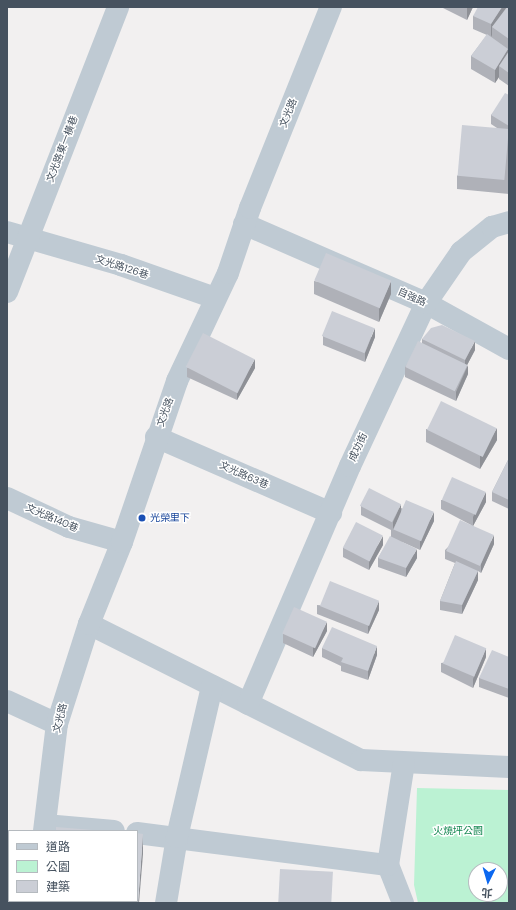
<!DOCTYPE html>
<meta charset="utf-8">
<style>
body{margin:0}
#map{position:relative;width:516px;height:910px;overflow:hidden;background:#f2f0f0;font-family:"DM Sans","Noto Sans TC",sans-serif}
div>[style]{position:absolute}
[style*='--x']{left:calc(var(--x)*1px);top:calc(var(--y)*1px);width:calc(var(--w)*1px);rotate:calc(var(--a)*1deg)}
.green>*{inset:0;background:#bbf2d3}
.minor>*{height:22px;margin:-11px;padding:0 11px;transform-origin:11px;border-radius:11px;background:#bfcad3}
.tertiary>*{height:22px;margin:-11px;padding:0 11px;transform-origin:11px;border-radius:11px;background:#bfcad3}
.wall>*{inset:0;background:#afb1b8}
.shaded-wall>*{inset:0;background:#8e9096}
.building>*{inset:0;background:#cbced6;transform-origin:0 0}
.dots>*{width:11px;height:11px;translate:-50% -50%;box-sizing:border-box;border:2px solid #fff;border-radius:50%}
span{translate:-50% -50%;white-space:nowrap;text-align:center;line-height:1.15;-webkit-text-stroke:3px #fff;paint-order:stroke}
.street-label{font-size:10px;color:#46525f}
.transit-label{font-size:10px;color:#164399}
.left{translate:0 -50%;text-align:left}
.park-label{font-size:10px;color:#11864f}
.frame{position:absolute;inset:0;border:8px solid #46525f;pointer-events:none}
.legend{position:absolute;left:8px;top:830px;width:130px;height:72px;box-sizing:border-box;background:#fff;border:1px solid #b5babf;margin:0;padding:5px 7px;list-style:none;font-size:12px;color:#46525f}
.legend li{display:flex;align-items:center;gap:8px;height:20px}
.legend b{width:20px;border:1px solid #b5babf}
.north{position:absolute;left:468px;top:862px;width:40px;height:40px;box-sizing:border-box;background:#fff;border:1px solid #b5babf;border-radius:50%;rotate:185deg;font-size:11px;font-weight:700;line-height:16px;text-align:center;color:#46525f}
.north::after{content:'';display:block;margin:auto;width:14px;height:18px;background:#0c68f0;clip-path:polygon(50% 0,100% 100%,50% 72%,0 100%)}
</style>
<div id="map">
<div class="green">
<div style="clip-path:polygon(evenodd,417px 788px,509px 790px,509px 903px,418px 903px,414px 885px,417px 788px,476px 870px,500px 870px,500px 894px,476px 894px,476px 870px)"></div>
</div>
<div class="minor">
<div style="--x:244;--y:224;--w:198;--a:23.5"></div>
<div style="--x:426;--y:303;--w:95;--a:29"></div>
<div style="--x:7;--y:232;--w:119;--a:16.1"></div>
<div style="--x:121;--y:265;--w:100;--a:19.3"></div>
<div style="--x:7;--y:292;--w:306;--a:-68.7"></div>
<div style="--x:156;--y:437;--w:191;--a:23.5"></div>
<div style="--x:7;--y:498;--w:68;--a:25.1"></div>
<div style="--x:69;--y:527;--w:55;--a:15.8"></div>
<div style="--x:89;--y:624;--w:304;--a:26.6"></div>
<div style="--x:361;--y:760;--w:148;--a:2.7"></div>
<div style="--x:7;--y:701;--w:55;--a:24.7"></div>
<div style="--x:248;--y:704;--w:259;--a:-66.8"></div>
<div style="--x:350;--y:466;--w:180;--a:-65"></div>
<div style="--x:426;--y:303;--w:62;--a:-55.5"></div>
<div style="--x:461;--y:252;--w:40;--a:-39"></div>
<div style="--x:492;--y:227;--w:18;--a:-16"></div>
<div style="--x:45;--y:825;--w:69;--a:5"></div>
<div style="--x:137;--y:833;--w:253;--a:7.3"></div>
<div style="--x:7;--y:862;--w:2;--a:0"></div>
<div style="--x:166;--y:903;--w:67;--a:-80.5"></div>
<div style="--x:177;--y:837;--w:155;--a:-76.9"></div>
<div style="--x:403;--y:903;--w:41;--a:-111.5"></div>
<div style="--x:388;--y:865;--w:103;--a:-81.1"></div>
</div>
<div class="tertiary">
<div style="--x:44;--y:831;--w:108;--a:-83.1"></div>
<div style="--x:57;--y:724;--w:105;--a:-72.3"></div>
<div style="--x:89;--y:624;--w:88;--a:-68.1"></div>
<div style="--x:122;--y:542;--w:170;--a:-71.1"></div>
<div style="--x:177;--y:381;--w:119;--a:-64.7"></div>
<div style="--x:228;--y:273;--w:69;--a:-71.3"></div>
<div style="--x:250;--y:208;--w:217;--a:-68.1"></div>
<div style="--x:33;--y:903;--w:2;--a:-90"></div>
</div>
<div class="wall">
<div style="clip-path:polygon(441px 7px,473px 7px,467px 20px)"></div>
<div style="clip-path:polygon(509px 7px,509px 86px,499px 79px,499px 77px,495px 83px,471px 69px,471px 56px,487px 35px,473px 29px,473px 16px)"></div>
<div style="clip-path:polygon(509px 95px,509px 194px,457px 189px,457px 176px,497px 128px,491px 124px,491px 115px)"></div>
<div style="clip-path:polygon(314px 281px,391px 294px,379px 322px,314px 294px)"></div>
<div style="clip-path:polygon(323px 336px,375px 337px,365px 362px,323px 345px)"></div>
<div style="clip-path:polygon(422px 339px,475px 350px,467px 365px,468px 374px,456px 401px,405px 377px,405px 367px,422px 343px)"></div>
<div style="clip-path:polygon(187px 368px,255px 368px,237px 400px,187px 377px)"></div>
<div style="clip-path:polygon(426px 429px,497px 440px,480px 469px,426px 442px)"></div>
<div style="clip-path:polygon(509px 458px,509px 509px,492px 501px,492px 492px)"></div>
<div style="clip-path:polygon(441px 500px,486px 502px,473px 526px,494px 544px,481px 573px,478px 571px,478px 580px,462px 614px,440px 610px,440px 601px,455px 563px,445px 559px,445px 550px,471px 525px,441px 509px)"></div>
<div style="clip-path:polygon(361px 506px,401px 508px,434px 521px,420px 550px,402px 542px,417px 558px,406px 577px,378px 567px,378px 558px,391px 537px,391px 530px,361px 515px)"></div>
<div style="clip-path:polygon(383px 545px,369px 570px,343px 557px,343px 548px)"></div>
<div style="clip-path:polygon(317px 605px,379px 610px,368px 634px,317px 614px)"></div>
<div style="clip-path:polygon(327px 631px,313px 657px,283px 643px,283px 634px)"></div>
<div style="clip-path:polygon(322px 648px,377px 655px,368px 680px,341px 671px,341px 666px,322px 657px)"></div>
<div style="clip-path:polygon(486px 657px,473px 688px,441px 672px,441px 663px)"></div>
<div style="clip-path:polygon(509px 657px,509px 698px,479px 687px,479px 678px)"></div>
</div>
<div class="shaded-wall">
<div style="clip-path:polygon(467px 7px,473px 7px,467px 20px)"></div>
<div style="clip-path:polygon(502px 7px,509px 7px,492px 27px,492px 35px,491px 37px,491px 24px)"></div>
<div style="clip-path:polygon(508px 49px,508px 62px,499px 66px,499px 77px,495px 83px,495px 70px)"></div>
<div style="clip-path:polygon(391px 281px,391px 294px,379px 322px,379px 309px)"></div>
<div style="clip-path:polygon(375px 328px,375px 337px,365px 362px,365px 353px)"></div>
<div style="clip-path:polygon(475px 341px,475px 350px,465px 369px,465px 360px)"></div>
<div style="clip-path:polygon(255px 359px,255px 368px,237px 400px,237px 391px)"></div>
<div style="clip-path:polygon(468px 365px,468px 374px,456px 401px,456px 392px)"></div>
<div style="clip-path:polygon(497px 428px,497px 440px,480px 469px,480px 456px)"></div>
<div style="clip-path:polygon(486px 492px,486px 502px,473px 526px,473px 517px)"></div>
<div style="clip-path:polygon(401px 504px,401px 514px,393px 529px,393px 522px)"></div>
<div style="clip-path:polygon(434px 512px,434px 521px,420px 550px,420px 541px)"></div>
<div style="clip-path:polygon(494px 535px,494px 544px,481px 573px,481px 564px)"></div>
<div style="clip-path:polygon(383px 536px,383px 545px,369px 570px,369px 561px)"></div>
<div style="clip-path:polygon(417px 549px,417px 558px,406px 577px,406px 568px)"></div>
<div style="clip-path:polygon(478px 571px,478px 580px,462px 614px,462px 605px)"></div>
<div style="clip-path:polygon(379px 601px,379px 610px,368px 634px,368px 625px)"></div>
<div style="clip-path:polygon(327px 622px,327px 631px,313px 657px,313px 648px)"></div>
<div style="clip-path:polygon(377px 646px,377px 655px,368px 680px,368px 671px)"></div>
<div style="clip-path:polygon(486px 648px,486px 657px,473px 688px,473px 679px)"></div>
<div style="clip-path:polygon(143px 834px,143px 854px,139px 903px,138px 903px)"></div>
</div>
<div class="building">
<div style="clip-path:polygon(478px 7px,502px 7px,491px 24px,473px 16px)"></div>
<div style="clip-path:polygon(507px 7px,509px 7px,509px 39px,492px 27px)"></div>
<div style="clip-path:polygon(487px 34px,508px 49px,495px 70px,471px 56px)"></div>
<div style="clip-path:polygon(509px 51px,509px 73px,499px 66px)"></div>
<div style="clip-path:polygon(505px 93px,509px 95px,509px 126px,491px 115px)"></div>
<div style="left:462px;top:125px;width:47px;height:51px;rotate:5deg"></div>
<div style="left:326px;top:253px;width:71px;height:30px;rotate:23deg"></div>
<div style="left:332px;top:311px;width:46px;height:27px;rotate:22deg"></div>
<div style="clip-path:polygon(442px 325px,475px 341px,465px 360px,422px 339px,431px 328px)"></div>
<div style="left:203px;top:333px;width:58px;height:38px;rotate:27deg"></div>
<div style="left:418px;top:341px;width:55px;height:29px;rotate:26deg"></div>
<div style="left:441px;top:401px;width:62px;height:32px;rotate:26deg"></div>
<div style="clip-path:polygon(509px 458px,509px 500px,492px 492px)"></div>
<div style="left:452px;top:477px;width:37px;height:25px;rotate:24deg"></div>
<div style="left:369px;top:488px;width:36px;height:20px;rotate:27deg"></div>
<div style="left:406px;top:500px;width:30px;height:32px;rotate:23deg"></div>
<div style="left:460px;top:520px;width:37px;height:34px;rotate:24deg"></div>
<div style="left:356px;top:522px;width:30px;height:29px;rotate:27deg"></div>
<div style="clip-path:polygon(390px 536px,417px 549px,406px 568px,378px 558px)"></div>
<div style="clip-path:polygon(456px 561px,478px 571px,462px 605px,440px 601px)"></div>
<div style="left:330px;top:581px;width:53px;height:27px;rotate:22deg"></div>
<div style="left:294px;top:607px;width:36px;height:29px;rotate:24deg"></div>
<div style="clip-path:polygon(332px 627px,377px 646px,368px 671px,341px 662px,343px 658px,322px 648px)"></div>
<div style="left:455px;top:635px;width:34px;height:31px;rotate:23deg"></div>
<div style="clip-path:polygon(492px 650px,509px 657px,509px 689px,479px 678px)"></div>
<div style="clip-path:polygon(56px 827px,105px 831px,56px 831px)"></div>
<div style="clip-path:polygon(137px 833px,143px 834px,138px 903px,50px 903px,50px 901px,137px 901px)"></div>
<div style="left:280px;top:869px;width:53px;height:34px;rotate:3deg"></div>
</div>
<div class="dots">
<div style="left:142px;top:518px;background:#1a4fb4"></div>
</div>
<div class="street-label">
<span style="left:288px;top:113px;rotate:-68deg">文光路</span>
<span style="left:62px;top:149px;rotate:-69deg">文光路東一橫巷</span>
<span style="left:122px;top:267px;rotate:18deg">文光路126巷</span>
<span style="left:412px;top:297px;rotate:24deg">自強路</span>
<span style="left:165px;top:412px;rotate:-70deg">文光路</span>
<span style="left:358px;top:447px;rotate:-65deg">成功街</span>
<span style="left:244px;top:475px;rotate:24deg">文光路63巷</span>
<span style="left:52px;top:518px;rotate:23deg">文光路140巷</span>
<span style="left:60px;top:718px;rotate:-76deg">文光路</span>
</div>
<div class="transit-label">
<span class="left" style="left:150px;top:518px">光榮里下</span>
</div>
<div class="park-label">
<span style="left:458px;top:831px">火燒坪公園</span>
</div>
<div class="frame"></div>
<ul class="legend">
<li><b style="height:5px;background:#bfcad3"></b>道路</li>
<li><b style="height:11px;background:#bbf2d3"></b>公園</li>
<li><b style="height:11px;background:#cbced6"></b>建築</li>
</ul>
<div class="north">北</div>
</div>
